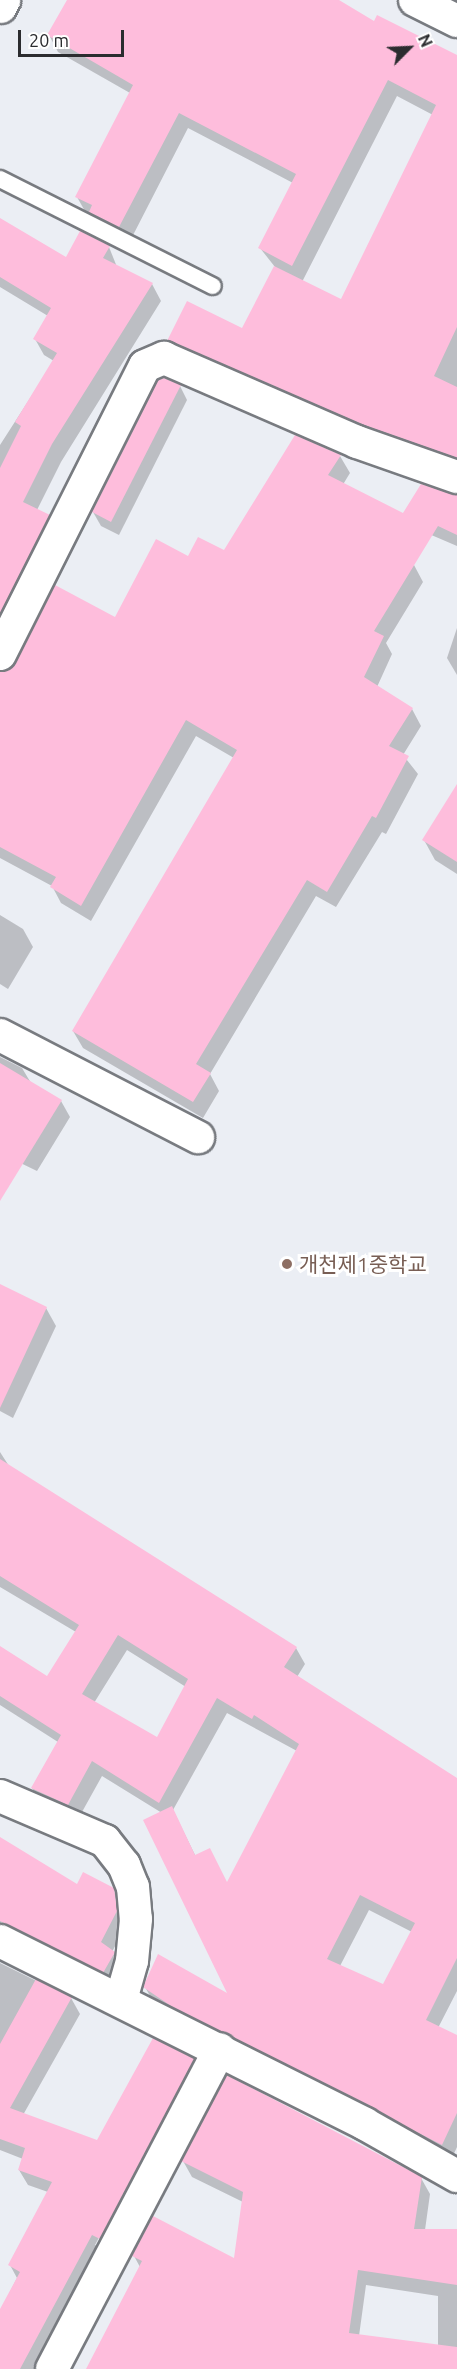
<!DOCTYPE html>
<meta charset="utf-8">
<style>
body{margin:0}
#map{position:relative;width:457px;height:2369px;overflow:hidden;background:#ebeef4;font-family:Ubuntu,"Noto Sans KR",sans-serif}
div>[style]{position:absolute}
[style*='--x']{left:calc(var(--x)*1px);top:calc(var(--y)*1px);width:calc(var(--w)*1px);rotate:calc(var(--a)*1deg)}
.shadow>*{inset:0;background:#0003}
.building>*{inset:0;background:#febddc}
.roads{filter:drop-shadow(2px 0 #787b80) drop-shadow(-2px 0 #787b80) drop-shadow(0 2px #787b80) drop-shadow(0 -2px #787b80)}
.service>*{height:16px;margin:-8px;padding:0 8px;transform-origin:8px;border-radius:8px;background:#fff}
.minor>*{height:32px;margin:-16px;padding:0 16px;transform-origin:16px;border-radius:16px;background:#fff}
.secondary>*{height:33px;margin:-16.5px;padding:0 16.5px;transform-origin:16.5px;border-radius:16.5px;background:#fff}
.dots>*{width:16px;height:16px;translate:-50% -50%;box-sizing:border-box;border:3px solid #fff;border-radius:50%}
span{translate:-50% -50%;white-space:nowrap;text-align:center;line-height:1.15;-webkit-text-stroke:6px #fff;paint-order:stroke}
.education-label{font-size:21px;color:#785e54}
.left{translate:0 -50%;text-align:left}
.north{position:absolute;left:379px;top:18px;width:60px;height:60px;-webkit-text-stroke:4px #fff;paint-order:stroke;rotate:66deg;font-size:16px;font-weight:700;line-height:24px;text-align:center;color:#2b2c2f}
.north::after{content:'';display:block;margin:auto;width:21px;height:27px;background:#2b2c2f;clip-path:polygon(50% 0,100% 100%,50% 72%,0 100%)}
.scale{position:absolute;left:18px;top:30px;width:106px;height:27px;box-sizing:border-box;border:3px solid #2b2c2f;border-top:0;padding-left:8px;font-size:18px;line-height:21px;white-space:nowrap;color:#2b2c2f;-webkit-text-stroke:4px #fff;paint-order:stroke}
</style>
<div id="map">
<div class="shadow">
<div style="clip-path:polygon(evenodd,69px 0,336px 0,375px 23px,457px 56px,457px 473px,178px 357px,169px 340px,242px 330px,275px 267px,260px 248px,293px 183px,188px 128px,129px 243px,86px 213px,77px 197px,130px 93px,58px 52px,49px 35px,69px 0,397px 96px,433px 115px,341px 302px,302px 282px,397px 96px)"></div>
<div style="clip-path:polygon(0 220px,67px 260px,109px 247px,117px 267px,152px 284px,161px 301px,61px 462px,37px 510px,49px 516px,59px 533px,0 649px,0 445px,54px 361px,44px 355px,35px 339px,48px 316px,0 287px)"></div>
<div style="clip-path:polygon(180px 386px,187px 400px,119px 535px,101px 526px,93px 512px)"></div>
<div style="clip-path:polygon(340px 456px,350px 473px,339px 491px,414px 565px,423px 582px,386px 643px,392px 654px,377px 687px,412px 709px,421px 726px,403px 755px,418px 774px,386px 834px,382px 832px,336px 907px,316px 896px,210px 1074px,219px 1091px,203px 1118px,83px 1048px,73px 1031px,234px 758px,196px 736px,91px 921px,61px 903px,52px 886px,0 858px,0 673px,115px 620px,189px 558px,225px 552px)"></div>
<div style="clip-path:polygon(457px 495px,457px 546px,415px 528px,452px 496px)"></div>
<div style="clip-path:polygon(457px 628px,457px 675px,447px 658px)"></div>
<div style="clip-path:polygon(457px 800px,457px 874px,435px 860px,424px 840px)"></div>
<div style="clip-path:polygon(0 915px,23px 929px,33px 947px,8px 989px,0 984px)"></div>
<div style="clip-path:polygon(0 1057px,22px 1068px,31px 1083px,61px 1101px,70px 1117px,37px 1171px,6px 1156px,0 1168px)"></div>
<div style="clip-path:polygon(0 1286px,46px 1308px,56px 1326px,13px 1418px,0 1411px)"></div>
<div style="clip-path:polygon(evenodd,0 1452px,9px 1466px,296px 1648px,305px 1664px,297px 1677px,457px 1780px,457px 1991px,438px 2028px,457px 2037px,457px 2147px,451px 2160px,154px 2003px,145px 1987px,230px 1997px,162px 1813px,102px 1776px,77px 1821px,42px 1804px,32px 1788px,58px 1742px,0 1705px,0 1648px,48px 1679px,76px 1632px,0 1587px,0 1452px,127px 1650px,186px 1687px,157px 1739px,94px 1703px,127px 1650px,0 1452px,227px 1713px,297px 1751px,227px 1884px,210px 1850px,196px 1857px,173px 1810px,227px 1713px,0 1452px,369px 1910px,412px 1932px,383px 1986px,340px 1966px,369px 1910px)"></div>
<div style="clip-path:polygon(0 1839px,78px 1886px,113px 1889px,122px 1904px,125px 1927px,112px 1952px,122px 1968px,112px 1987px,0 1941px)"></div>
<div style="clip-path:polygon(evenodd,0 1963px,71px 1998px,80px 2014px,23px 2115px,98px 2142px,194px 2060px,202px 2075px,37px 2369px,0 2369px,0 2312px,17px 2278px,10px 2265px,48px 2192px,28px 2185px,19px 2170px,23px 2159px,0 2150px,0 1963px,189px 2066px,192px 2066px,98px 2246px,95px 2245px,189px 2066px)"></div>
<div style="clip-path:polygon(evenodd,183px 2161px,421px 2178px,430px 2194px,425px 2230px,457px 2231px,457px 2369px,92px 2369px,140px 2267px,134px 2256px,235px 2261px,243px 2202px,192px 2177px,183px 2161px,366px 2285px,438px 2296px,438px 2346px,359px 2336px,366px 2285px)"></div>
</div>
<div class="building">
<div style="clip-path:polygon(67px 0,339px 0,374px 21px,377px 15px,457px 55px,457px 327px,434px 376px,457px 387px,457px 458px,364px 425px,167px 341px,187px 301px,242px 328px,274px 266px,341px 299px,436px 105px,388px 80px,292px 266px,258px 248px,296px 174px,179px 113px,119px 227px,89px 212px,92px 205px,75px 197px,133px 85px,47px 35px)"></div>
<div style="clip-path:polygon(0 218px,66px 257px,80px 231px,110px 246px,103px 258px,153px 283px,52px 444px,23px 502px,50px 515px,0 614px,0 468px,21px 426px,15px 422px,57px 353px,33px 339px,51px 308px,0 277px)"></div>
<div style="clip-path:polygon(164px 378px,181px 385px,111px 522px,92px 512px,158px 380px)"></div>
<div style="clip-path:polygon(295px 435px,341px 455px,328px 475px,403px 513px,421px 484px,457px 495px,457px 535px,438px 526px,374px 631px,384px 636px,364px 677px,413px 708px,389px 746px,409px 756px,376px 818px,372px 816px,327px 892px,307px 880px,196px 1064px,211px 1073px,193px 1102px,72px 1031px,237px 750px,186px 720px,81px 906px,50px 887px,56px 877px,0 847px,0 672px,16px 662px,55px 585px,115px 617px,156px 539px,188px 556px,198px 537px,224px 550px)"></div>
<div style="clip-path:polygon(457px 784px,457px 862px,422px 840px)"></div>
<div style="clip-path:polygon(0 1063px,62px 1100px,0 1201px)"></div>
<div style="clip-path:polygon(0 1284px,47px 1307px,0 1408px)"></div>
<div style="clip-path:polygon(evenodd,0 1459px,297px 1647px,284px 1667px,457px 1778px,457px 1958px,426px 2020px,457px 2035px,457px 2113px,442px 2145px,171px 2006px,143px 1987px,158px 1954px,227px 1993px,143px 1820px,172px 1806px,195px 1855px,210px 1848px,227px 1882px,299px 1744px,254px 1715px,252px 1719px,217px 1698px,159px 1803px,92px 1761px,68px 1805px,31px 1788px,61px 1735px,0 1696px,0 1646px,47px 1676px,79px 1625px,0 1576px,0 1459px,118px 1635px,188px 1679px,157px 1737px,82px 1694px,118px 1635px,0 1459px,360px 1895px,415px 1923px,383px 1984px,327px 1959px,360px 1895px)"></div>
<div style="clip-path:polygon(0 1837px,77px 1884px,83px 1872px,114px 1888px,117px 1911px,101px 1942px,115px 1952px,103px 1973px,0 1921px)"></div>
<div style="clip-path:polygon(36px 1979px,72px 1997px,10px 2108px,97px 2140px,153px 2038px,195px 2059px,100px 2239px,92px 2235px,20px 2369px,0 2369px,0 2309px,20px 2272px,8px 2265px,52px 2182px,18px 2170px,25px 2148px,0 2139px,0 2044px)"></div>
<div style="clip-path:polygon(227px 2075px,422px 2177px,414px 2229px,457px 2229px,457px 2285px,358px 2270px,349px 2333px,457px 2347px,457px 2369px,86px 2369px,142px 2261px,132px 2256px,153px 2216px,234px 2258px,243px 2192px,181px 2161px)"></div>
</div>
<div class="roads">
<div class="service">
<div style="--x:0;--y:179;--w:238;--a:26.7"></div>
</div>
<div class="minor">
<div style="--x:415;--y:0;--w:47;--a:26.6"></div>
<div style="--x:0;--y:654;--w:322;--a:-63.3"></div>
<div style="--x:145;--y:366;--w:21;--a:-23"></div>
<div style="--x:164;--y:358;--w:210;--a:23.5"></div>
<div style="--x:357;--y:442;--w:106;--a:19.3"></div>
<div style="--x:0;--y:1035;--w:223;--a:27.3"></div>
<div style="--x:0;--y:1796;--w:114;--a:23.2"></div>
<div style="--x:105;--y:1841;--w:31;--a:52"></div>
<div style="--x:124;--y:1865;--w:24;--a:68"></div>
<div style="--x:133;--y:1887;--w:32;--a:85"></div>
<div style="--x:136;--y:1919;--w:42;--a:95.4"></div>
<div style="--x:132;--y:1961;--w:41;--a:105.8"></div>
<div style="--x:0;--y:1941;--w:408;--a:26.6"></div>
<div style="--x:365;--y:2124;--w:106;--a:29.5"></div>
<div style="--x:52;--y:2369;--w:361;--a:-62.3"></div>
</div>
<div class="secondary">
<div style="--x:0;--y:6;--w:7;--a:-63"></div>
</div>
</div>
<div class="dots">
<div style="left:287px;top:1264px;background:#8d6e63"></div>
</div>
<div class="education-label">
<span class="left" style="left:299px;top:1264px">개천제1중학교</span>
</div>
<div class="north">N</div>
<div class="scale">20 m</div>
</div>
